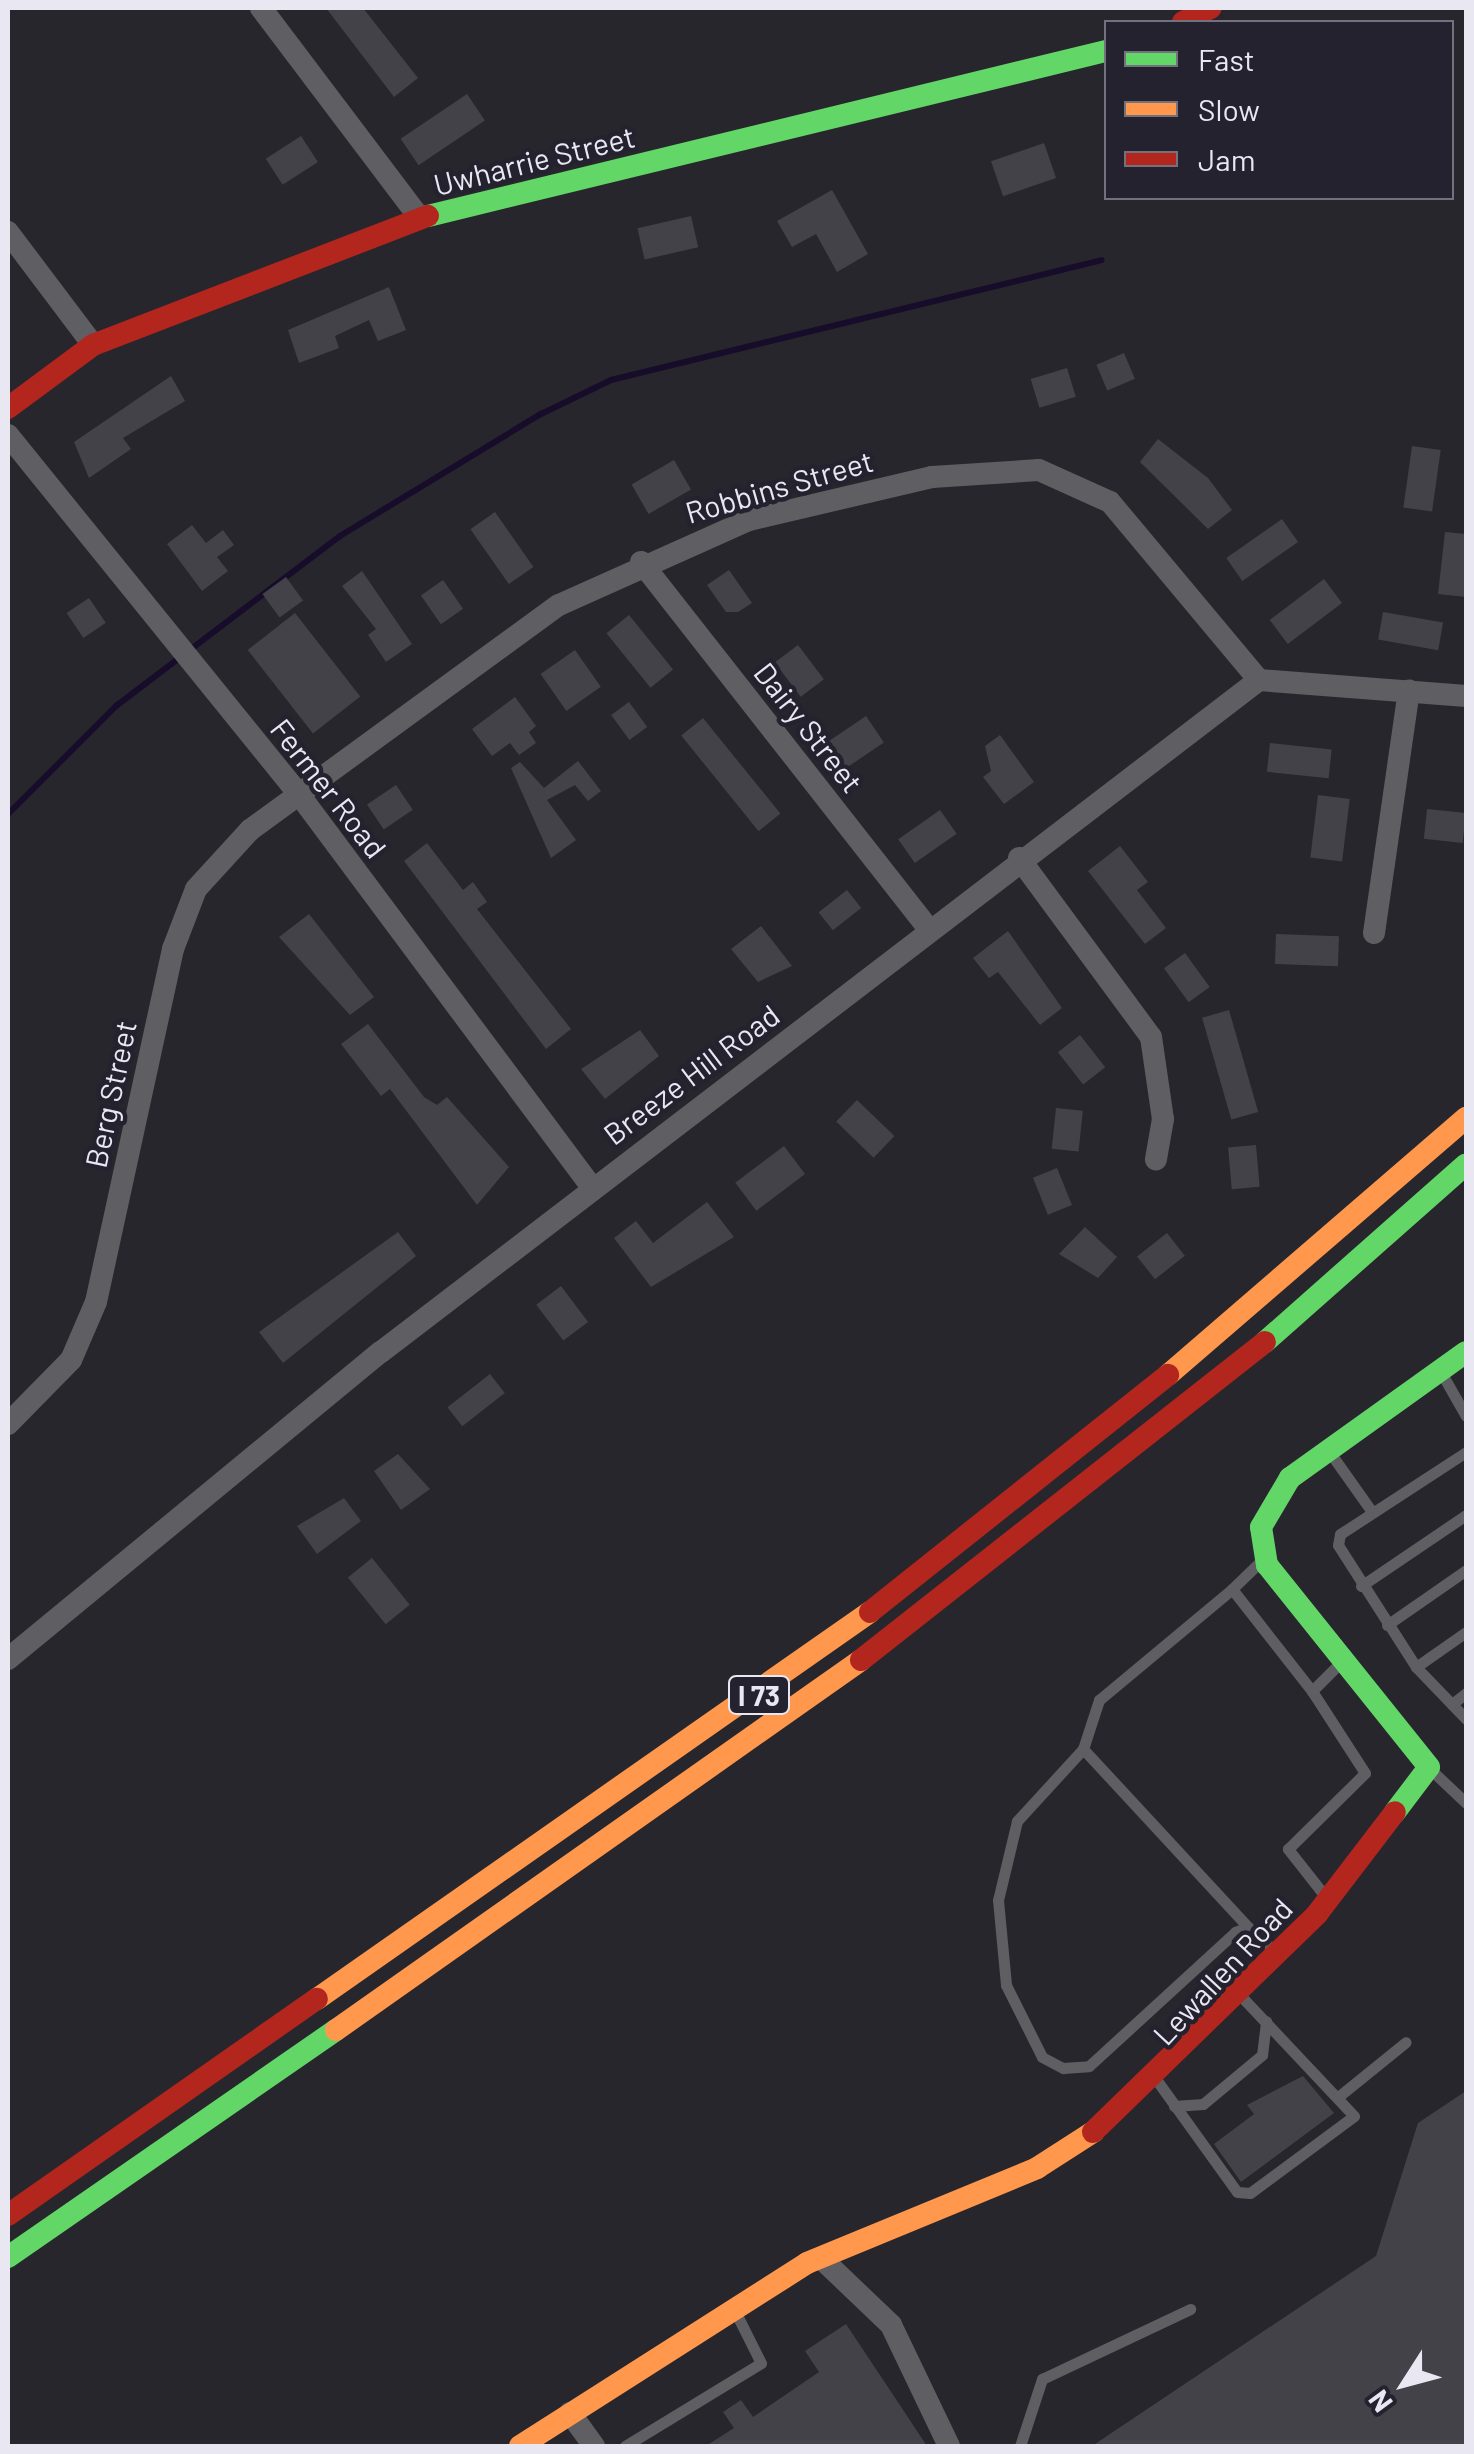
<!DOCTYPE html>
<style>
body{margin:0}
#map{position:relative;width:1474px;height:2454px;overflow:hidden;background:#27262c;font-family:Barlow,sans-serif}
div>[style]{position:absolute}
[style*='--x']{left:calc(var(--x)*1px);top:calc(var(--y)*1px);width:calc(var(--w)*1px);rotate:calc(var(--a)*1deg)}
.stream>*{height:6px;margin:-3px;padding:0 3px;transform-origin:3px;border-radius:3px;background:#170d2b}
.building>*{inset:0;background:#434248;transform-origin:0 0}
.lane>*{height:11px;margin:-5.5px;padding:0 5.5px;transform-origin:5.5px;border-radius:5.5px;background:#5f5e62}
.street>*{height:22px;margin:-11px;padding:0 11px;transform-origin:11px;border-radius:11px;background:#5f5e62}
.fast>*{height:22px;margin:-11px;padding:0 11px;transform-origin:11px;border-radius:11px;background:#63d668}
.slow>*{height:22px;margin:-11px;padding:0 11px;transform-origin:11px;border-radius:11px;background:#ff974d}
.jam>*{height:22px;margin:-11px;padding:0 11px;transform-origin:11px;border-radius:11px;background:#b3261e}
span{translate:-50% -50%;white-space:nowrap;text-align:center;line-height:1.15;-webkit-text-stroke:9px #252230;paint-order:stroke}
.shield-label span{padding:2px 8px;background:#252230;border:2px solid;border-radius:8px;-webkit-text-stroke-width:0}
.shield-label{font-size:28px;color:#e9e7f1;font-weight:700}
.street-label{font-size:30px;color:#e9e7f1}
.frame{position:absolute;inset:0;border:10px solid #e9e7f1;pointer-events:none}
.legend{position:absolute;left:1104px;top:20px;width:350px;height:180px;box-sizing:border-box;background:#252230;border:2px solid #73717d;margin:0;padding:12px 18px;list-style:none;font-size:30px;color:#e9e7f1}
.legend li{display:flex;align-items:center;gap:20px;height:50px}
.legend b{width:50px;border:2px solid #73717d}
.north{position:absolute;left:1354px;top:2334px;width:100px;height:100px;-webkit-text-stroke:8px #252230;paint-order:stroke;rotate:234deg;font-size:28px;font-weight:700;line-height:40px;text-align:center;color:#e9e7f1}
.north::after{content:'';display:block;margin:auto;width:35px;height:45px;background:#e9e7f1;clip-path:polygon(50% 0,100% 100%,50% 72%,0 100%)}
</style>
<div id="map">
<div class="stream">
<div style="--x:8;--y:814;--w:153;--a:-45"></div>
<div style="--x:116;--y:706;--w:281;--a:-37.2"></div>
<div style="--x:340;--y:536;--w:235;--a:-31.3"></div>
<div style="--x:541;--y:414;--w:78;--a:-25.9"></div>
<div style="--x:611;--y:380;--w:505;--a:-13.73"></div>
</div>
<div class="building">
<div style="clip-path:polygon(326px 8px,363px 8px,418px 78px,394px 97px)"></div>
<div style="left:467px;top:94px;width:32px;height:80px;rotate:56deg"></div>
<div style="left:301px;top:136px;width:31px;height:42px;rotate:57deg"></div>
<div style="left:1044px;top:143px;width:37px;height:56px;rotate:71deg"></div>
<div style="clip-path:polygon(832px 190px,868px 254px,837px 272px,816px 234px,792px 247px,777px 221px)"></div>
<div style="left:691px;top:216px;width:32px;height:55px;rotate:77deg"></div>
<div style="clip-path:polygon(389px 287px,406px 330px,378px 341px,369px 320px,335px 336px,339px 348px,299px 363px,288px 330px)"></div>
<div style="left:1124px;top:353px;width:28px;height:30px;rotate:67deg"></div>
<div style="left:1067px;top:368px;width:30px;height:38px;rotate:73deg"></div>
<div style="clip-path:polygon(171px 376px,185px 401px,123px 438px,131px 449px,89px 478px,74px 442px)"></div>
<div style="clip-path:polygon(1158px 439px,1208px 478px,1232px 510px,1208px 529px,1140px 462px)"></div>
<div style="left:1412px;top:446px;width:29px;height:62px;rotate:8deg"></div>
<div style="left:674px;top:460px;width:34px;height:49px;rotate:60deg"></div>
<div style="left:495px;top:512px;width:67px;height:30px;rotate:55deg"></div>
<div style="left:1282px;top:519px;width:28px;height:68px;rotate:55deg"></div>
<div style="clip-path:polygon(192px 525px,206px 543px,223px 530px,234px 545px,217px 557px,228px 571px,202px 591px,167px 544px)"></div>
<div style="clip-path:polygon(1445px 532px,1466px 534px,1466px 597px,1438px 594px)"></div>
<div style="clip-path:polygon(729px 570px,752px 603px,738px 612px,726px 612px,707px 585px)"></div>
<div style="clip-path:polygon(362px 571px,412px 644px,386px 662px,368px 635px,376px 629px,342px 586px)"></div>
<div style="left:286px;top:577px;width:29px;height:29px;rotate:54deg"></div>
<div style="left:1324px;top:579px;width:30px;height:68px;rotate:53deg"></div>
<div style="left:443px;top:580px;width:35px;height:27px;rotate:55deg"></div>
<div style="left:89px;top:598px;width:30px;height:27px;rotate:56deg"></div>
<div style="left:1383px;top:612px;width:61px;height:28px;rotate:10deg"></div>
<div style="left:295px;top:613px;width:106px;height:60px;rotate:52deg"></div>
<div style="left:629px;top:615px;width:70px;height:29px;rotate:51deg"></div>
<div style="left:798px;top:645px;width:43px;height:29px;rotate:53deg"></div>
<div style="left:575px;top:650px;width:45px;height:42px;rotate:55deg"></div>
<div style="clip-path:polygon(515px 697px,536px 726px,529px 732px,536px 743px,519px 755px,510px 743px,492px 756px,472px 729px)"></div>
<div style="left:629px;top:702px;width:31px;height:22px;rotate:54deg"></div>
<div style="left:866px;top:716px;width:32px;height:53px;rotate:56deg"></div>
<div style="left:703px;top:718px;width:123px;height:28px;rotate:51deg"></div>
<div style="clip-path:polygon(1000px 735px,1034px 782px,1004px 804px,983px 777px,991px 771px,985px 746px)"></div>
<div style="left:1270px;top:743px;width:62px;height:29px;rotate:6deg"></div>
<div style="clip-path:polygon(578px 761px,601px 791px,588px 801px,575px 785px,547px 800px,576px 840px,551px 858px,511px 768px,520px 762px,544px 788px)"></div>
<div style="left:396px;top:785px;width:30px;height:35px;rotate:56deg"></div>
<div style="left:1318px;top:795px;width:32px;height:63px;rotate:7deg"></div>
<div style="left:1427px;top:809px;width:39px;height:30px;rotate:6deg"></div>
<div style="left:940px;top:810px;width:29px;height:51px;rotate:55deg"></div>
<div style="clip-path:polygon(427px 843px,463px 890px,473px 882px,487px 902px,477px 909px,571px 1029px,546px 1049px,404px 861px)"></div>
<div style="clip-path:polygon(1120px 846px,1148px 882px,1137px 890px,1166px 928px,1145px 944px,1088px 871px)"></div>
<div style="left:847px;top:890px;width:23px;height:36px;rotate:52deg"></div>
<div style="clip-path:polygon(309px 914px,374px 997px,350px 1015px,279px 937px)"></div>
<div style="clip-path:polygon(761px 926px,792px 966px,758px 982px,731px 949px)"></div>
<div style="clip-path:polygon(1008px 931px,1062px 1008px,1040px 1025px,998px 972px,989px 978px,973px 958px)"></div>
<div style="left:1276px;top:934px;width:63px;height:30px;rotate:2deg"></div>
<div style="left:1185px;top:953px;width:42px;height:26px;rotate:54deg"></div>
<div style="left:1229px;top:1010px;width:106px;height:28px;rotate:74deg"></div>
<div style="clip-path:polygon(368px 1024px,424px 1097px,437px 1105px,447px 1097px,509px 1167px,477px 1205px,390px 1089px,381px 1096px,341px 1044px)"></div>
<div style="clip-path:polygon(640px 1030px,659px 1056px,605px 1099px,581px 1069px)"></div>
<div style="left:1080px;top:1035px;width:41px;height:28px;rotate:52deg"></div>
<div style="left:857px;top:1100px;width:52px;height:30px;rotate:44deg"></div>
<div style="left:1056px;top:1108px;width:27px;height:41px;rotate:6deg"></div>
<div style="left:1256px;top:1145px;width:42px;height:28px;rotate:85deg"></div>
<div style="left:784px;top:1146px;width:35px;height:61px;rotate:53deg"></div>
<div style="left:1057px;top:1168px;width:40px;height:26px;rotate:68deg"></div>
<div style="clip-path:polygon(707px 1202px,734px 1237px,651px 1287px,614px 1238px,636px 1221px,653px 1243px)"></div>
<div style="clip-path:polygon(1085px 1227px,1117px 1257px,1098px 1278px,1059px 1254px)"></div>
<div style="clip-path:polygon(398px 1232px,416px 1256px,283px 1363px,259px 1332px)"></div>
<div style="left:1167px;top:1233px;width:29px;height:38px;rotate:52deg"></div>
<div style="left:561px;top:1286px;width:45px;height:31px;rotate:53deg"></div>
<div style="left:490px;top:1374px;width:24px;height:54px;rotate:52deg"></div>
<div style="clip-path:polygon(398px 1454px,430px 1489px,401px 1510px,374px 1471px)"></div>
<div style="clip-path:polygon(344px 1498px,361px 1521px,317px 1554px,297px 1526px)"></div>
<div style="left:372px;top:1558px;width:60px;height:31px;rotate:51deg"></div>
<div style="clip-path:polygon(1303px 2076px,1334px 2113px,1241px 2182px,1214px 2144px,1254px 2114px,1247px 2105px)"></div>
<div style="clip-path:polygon(1466px 2091px,1466px 2446px,1092px 2446px,1376px 2256px,1418px 2123px)"></div>
<div style="clip-path:polygon(846px 2324px,927px 2446px,706px 2446px,734px 2428px,723px 2412px,741px 2400px,753px 2417px,819px 2372px,805px 2351px)"></div>
</div>
<div class="lane">
<div style="--x:1442;--y:1374;--w:48;--a:60.3"></div>
<div style="--x:1466;--y:1452;--w:150;--a:146.9"></div>
<div style="--x:1340;--y:1534;--w:11;--a:100"></div>
<div style="--x:1338;--y:1545;--w:145;--a:57.4"></div>
<div style="--x:1416;--y:1667;--w:72;--a:46.1"></div>
<div style="--x:1331;--y:1454;--w:71;--a:54.7"></div>
<div style="--x:1361;--y:1586;--w:127;--a:-34.1"></div>
<div style="--x:1232;--y:1589;--w:43;--a:-44.1"></div>
<div style="--x:1387;--y:1625;--w:96;--a:-34.8"></div>
<div style="--x:1416;--y:1667;--w:61;--a:-35"></div>
<div style="--x:1452;--y:1704;--w:18;--a:-38"></div>
<div style="--x:1083;--y:1749;--w:52;--a:-71.9"></div>
<div style="--x:1099;--y:1700;--w:173;--a:-39.8"></div>
<div style="--x:1232;--y:1589;--w:130;--a:51.9"></div>
<div style="--x:1429;--y:1768;--w:51;--a:43.4"></div>
<div style="--x:1325;--y:1896;--w:60;--a:-128.2"></div>
<div style="--x:1288;--y:1849;--w:108;--a:-44.6"></div>
<div style="--x:1365;--y:1773;--w:98;--a:-122.9"></div>
<div style="--x:1312;--y:1691;--w:44;--a:-45"></div>
<div style="--x:1248;--y:1927;--w:243;--a:-132.8"></div>
<div style="--x:1083;--y:1749;--w:98;--a:132.5"></div>
<div style="--x:1017;--y:1821;--w:81;--a:103.5"></div>
<div style="--x:998;--y:1900;--w:85;--a:84.6"></div>
<div style="--x:1006;--y:1985;--w:80;--a:63.4"></div>
<div style="--x:1042;--y:2057;--w:24;--a:28"></div>
<div style="--x:1063;--y:2068;--w:26;--a:-4"></div>
<div style="--x:1089;--y:2066;--w:198;--a:-42.5"></div>
<div style="--x:1235;--y:1932;--w:14;--a:-21"></div>
<div style="--x:1248;--y:1927;--w:38;--a:42"></div>
<div style="--x:1158;--y:2082;--w:135;--a:54.3"></div>
<div style="--x:1237;--y:2192;--w:13;--a:4"></div>
<div style="--x:1250;--y:2193;--w:129;--a:-36.5"></div>
<div style="--x:1354;--y:2116;--w:166;--a:-133.3"></div>
<div style="--x:1338;--y:2097;--w:87;--a:-39"></div>
<div style="--x:1174;--y:2106;--w:29;--a:-4"></div>
<div style="--x:1203;--y:2104;--w:77;--a:-39.7"></div>
<div style="--x:1262;--y:2055;--w:34;--a:-83"></div>
<div style="--x:625;--y:2446;--w:159;--a:-31.4"></div>
<div style="--x:761;--y:2363;--w:56;--a:-116.6"></div>
<div style="--x:1020;--y:2446;--w:71;--a:-71.8"></div>
<div style="--x:1042;--y:2379;--w:164;--a:-25.3"></div>
</div>
<div class="street">
<div style="--x:261;--y:8;--w:263;--a:52.9"></div>
<div style="--x:8;--y:232;--w:141;--a:53"></div>
<div style="--x:8;--y:435;--w:461;--a:51"></div>
<div style="--x:298;--y:793;--w:492;--a:53.3"></div>
<div style="--x:641;--y:562;--w:467;--a:51.9"></div>
<div style="--x:1019;--y:858;--w:222;--a:53.6"></div>
<div style="--x:1151;--y:1037;--w:83;--a:81.7"></div>
<div style="--x:1163;--y:1119;--w:41;--a:99.9"></div>
<div style="--x:1374;--y:933;--w:245;--a:-81.8"></div>
<div style="--x:8;--y:1424;--w:90;--a:-45.5"></div>
<div style="--x:71;--y:1360;--w:63;--a:-66.7"></div>
<div style="--x:96;--y:1302;--w:361;--a:-77.7"></div>
<div style="--x:173;--y:949;--w:64;--a:-69"></div>
<div style="--x:196;--y:889;--w:80;--a:-47.5"></div>
<div style="--x:250;--y:830;--w:382;--a:-36.1"></div>
<div style="--x:559;--y:605;--w:208;--a:-24.1"></div>
<div style="--x:749;--y:520;--w:188;--a:-13.2"></div>
<div style="--x:932;--y:477;--w:107;--a:-3.7"></div>
<div style="--x:1039;--y:470;--w:78;--a:24.3"></div>
<div style="--x:1110;--y:502;--w:232;--a:50.1"></div>
<div style="--x:8;--y:1659;--w:483;--a:-39.5"></div>
<div style="--x:381;--y:1352;--w:1106;--a:-37.43"></div>
<div style="--x:1259;--y:680;--w:208;--a:4.4"></div>
<div style="--x:821;--y:2258;--w:97;--a:43.7"></div>
<div style="--x:891;--y:2325;--w:134;--a:64.4"></div>
<div style="--x:570;--y:2413;--w:41;--a:54"></div>
</div>
<div class="fast">
<div style="--x:428;--y:216;--w:698;--a:-13.68"></div>
<div style="--x:1265;--y:1342;--w:268;--a:-41.5"></div>
<div style="--x:1395;--y:1812;--w:56;--a:-52.9"></div>
<div style="--x:1429;--y:1767;--w:259;--a:-128.7"></div>
<div style="--x:1267;--y:1565;--w:38;--a:-99"></div>
<div style="--x:1261;--y:1527;--w:57;--a:-59.4"></div>
<div style="--x:1290;--y:1478;--w:216;--a:-35.6"></div>
<div style="--x:8;--y:2257;--w:399;--a:-34.7"></div>
</div>
<div class="slow">
<div style="--x:1168;--y:1375;--w:394;--a:-40.8"></div>
<div style="--x:317;--y:1999;--w:675;--a:-34.99"></div>
<div style="--x:336;--y:2030;--w:642;--a:-35.17"></div>
<div style="--x:520;--y:2446;--w:340;--a:-32.5"></div>
<div style="--x:807;--y:2263;--w:249;--a:-22.4"></div>
<div style="--x:1037;--y:2168;--w:67;--a:-32.7"></div>
</div>
<div class="jam">
<div style="--x:1183;--y:22;--w:31;--a:-27"></div>
<div style="--x:8;--y:408;--w:106;--a:-36.5"></div>
<div style="--x:93;--y:345;--w:359;--a:-21.1"></div>
<div style="--x:870;--y:1612;--w:381;--a:-38.5"></div>
<div style="--x:861;--y:1660;--w:514;--a:-38.21"></div>
<div style="--x:1093;--y:2132;--w:313;--a:-44.2"></div>
<div style="--x:1317;--y:1914;--w:128;--a:-52.6"></div>
<div style="--x:8;--y:2215;--w:377;--a:-35"></div>
</div>
<div class="shield-label">
<span style="left:759px;top:1695px">I 73</span>
</div>
<div class="street-label">
<span style="left:534px;top:160px;rotate:-14deg">Uwharrie Street</span>
<span style="left:779px;top:486px;rotate:-16deg">Robbins Street</span>
<span style="left:809px;top:727px;rotate:52deg">Dairy Street</span>
<span style="left:329px;top:788px;rotate:52deg">Fermer Road</span>
<span style="left:691px;top:1074px;rotate:-37deg">Breeze Hill Road</span>
<span style="left:110px;top:1094px;rotate:-78deg">Berg Street</span>
<span style="left:1222px;top:1971px;rotate:-47deg">Lewallen Road</span>
</div>
<div class="frame"></div>
<ul class="legend">
<li><b style="height:12px;background:#63d668"></b>Fast</li>
<li><b style="height:12px;background:#ff974d"></b>Slow</li>
<li><b style="height:12px;background:#b3261e"></b>Jam</li>
</ul>
<div class="north">N</div>
</div>
